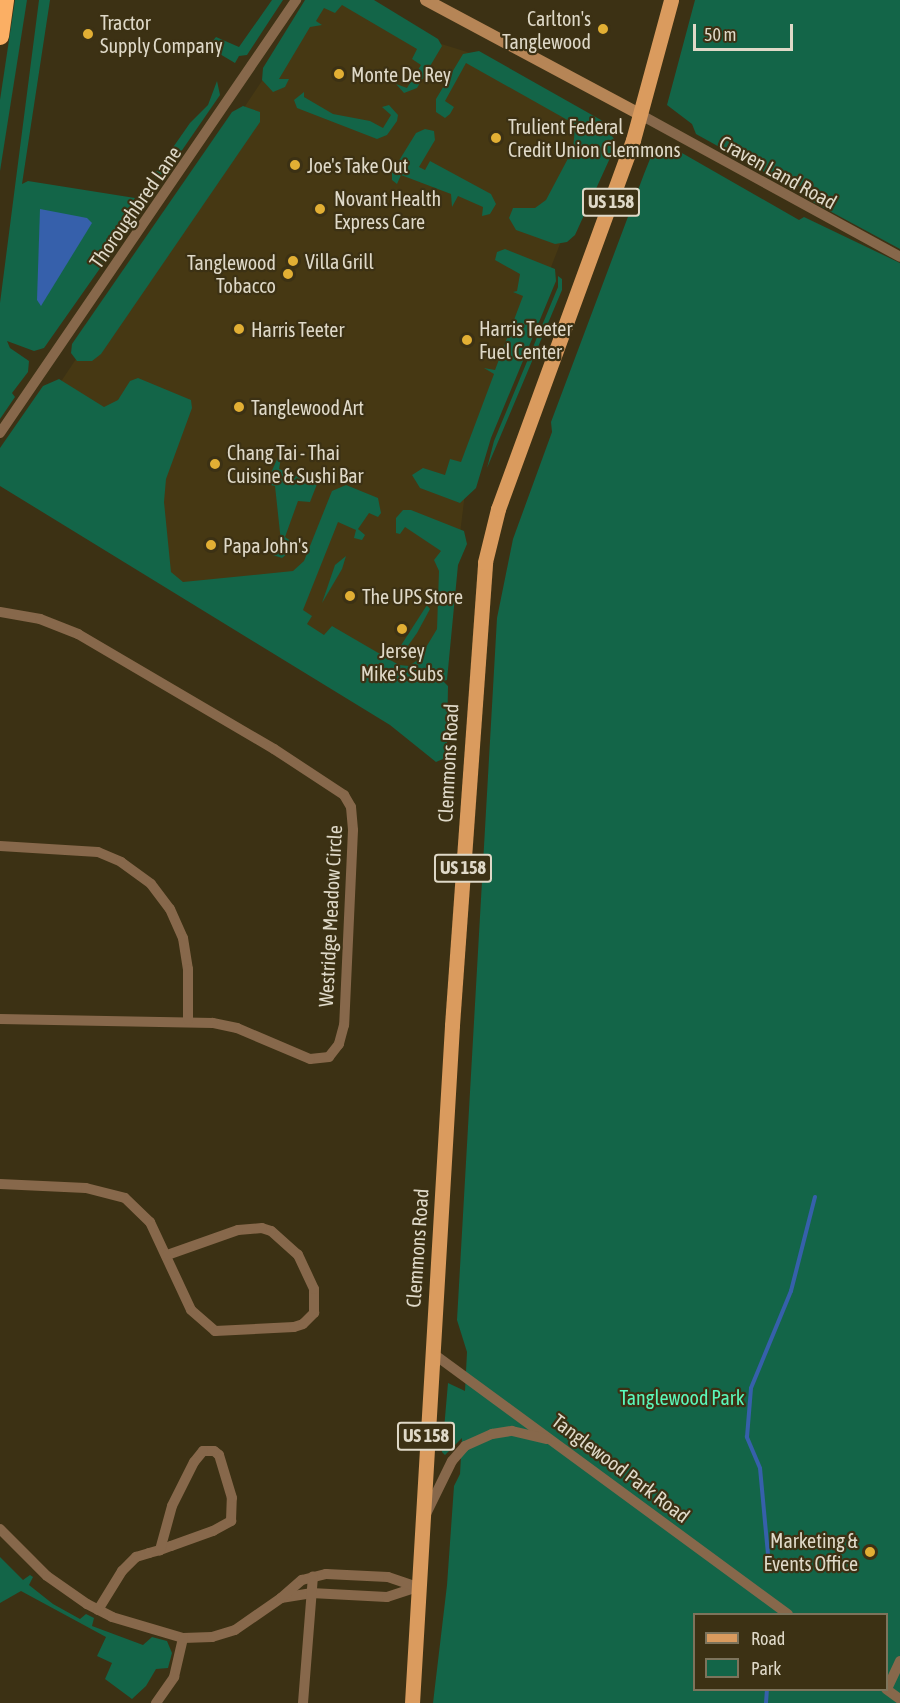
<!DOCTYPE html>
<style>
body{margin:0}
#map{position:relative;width:900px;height:1703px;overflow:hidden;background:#3c3114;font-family:"Asap Condensed",sans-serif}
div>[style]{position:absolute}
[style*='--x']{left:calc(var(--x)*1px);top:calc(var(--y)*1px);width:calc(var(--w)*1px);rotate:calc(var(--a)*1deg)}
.built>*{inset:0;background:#463813}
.green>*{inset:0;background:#136548}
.water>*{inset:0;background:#3660ab}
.stream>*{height:4px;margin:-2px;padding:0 2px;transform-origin:2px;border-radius:2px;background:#3660ab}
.street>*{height:10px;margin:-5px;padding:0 5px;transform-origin:5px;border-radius:5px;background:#87684b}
.secondary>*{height:12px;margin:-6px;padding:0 6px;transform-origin:6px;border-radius:6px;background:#b68556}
.primary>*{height:15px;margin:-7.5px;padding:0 7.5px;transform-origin:7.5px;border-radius:7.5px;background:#da9b5e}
.highway>*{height:18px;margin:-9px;padding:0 9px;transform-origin:9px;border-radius:9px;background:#fbaf64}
.dots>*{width:16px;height:16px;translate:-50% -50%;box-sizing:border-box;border:3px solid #3c3114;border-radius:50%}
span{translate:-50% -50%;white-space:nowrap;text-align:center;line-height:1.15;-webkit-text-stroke:4.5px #3c3114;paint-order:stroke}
.shield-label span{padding:2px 4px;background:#3c3114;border:2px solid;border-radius:4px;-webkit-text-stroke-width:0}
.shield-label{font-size:18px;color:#dfd9c8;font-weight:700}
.poi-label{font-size:20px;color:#dfd9c8}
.right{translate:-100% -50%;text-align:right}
.left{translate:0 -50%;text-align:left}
.street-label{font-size:20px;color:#dfd9c8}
.park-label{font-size:20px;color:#5af8bb}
.legend{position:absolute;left:693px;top:1613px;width:195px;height:78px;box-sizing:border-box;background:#3c3114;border:2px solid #7d745c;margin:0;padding:8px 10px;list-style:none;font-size:18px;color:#dfd9c8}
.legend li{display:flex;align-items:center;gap:12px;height:30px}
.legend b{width:30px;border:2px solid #7d745c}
.scale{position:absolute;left:693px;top:24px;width:100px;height:27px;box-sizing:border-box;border:3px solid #dfd9c8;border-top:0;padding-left:8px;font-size:18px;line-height:21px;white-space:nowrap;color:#dfd9c8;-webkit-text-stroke:4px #3c3114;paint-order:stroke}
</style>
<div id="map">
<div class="built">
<div style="clip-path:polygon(316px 0,358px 0,432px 41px,483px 57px,601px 139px,466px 485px,442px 680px,421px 678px,187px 588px,169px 576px,58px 386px)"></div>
</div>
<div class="green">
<div style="clip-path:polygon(15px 0,27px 0,0 171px,0 100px)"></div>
<div style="clip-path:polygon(39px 0,50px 0,22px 184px,28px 181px,135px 198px,113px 236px,136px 204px,141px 210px,44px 348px,34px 351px,7px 341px,10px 348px,29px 361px,28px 372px,12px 393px,15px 397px,0 419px,0 303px)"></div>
<div style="clip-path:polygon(272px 0,283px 0,247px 55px,239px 56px,235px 63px,213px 50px,211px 43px,216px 37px,239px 47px)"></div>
<div style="clip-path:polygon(305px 0,374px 0,438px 39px,442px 46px,417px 88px,404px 93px,396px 84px,407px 88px,421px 65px,412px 59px,417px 49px,342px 5px,335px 13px,324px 8px,316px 21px,322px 25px,310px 27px,279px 79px,289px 79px,285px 87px,273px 92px,262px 80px,263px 68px)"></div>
<div style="clip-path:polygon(695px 0,900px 0,900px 249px,813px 202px,818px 196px,793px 182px,786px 184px,696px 134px,692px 124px,667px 105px)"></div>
<div style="clip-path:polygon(479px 51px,601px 120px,614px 139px,610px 158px,575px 235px,567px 242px,555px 244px,516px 230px,509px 218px,513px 208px,535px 208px,546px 200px,573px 149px,575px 127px,571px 122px,466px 63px,445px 101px,454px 107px,450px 114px,445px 118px,436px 112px,436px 99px,463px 54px)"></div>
<div style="clip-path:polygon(217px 81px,220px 95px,165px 175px,158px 174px,156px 179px,153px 176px,190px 123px,208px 105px)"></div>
<div style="clip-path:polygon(304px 92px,304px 97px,333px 114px,370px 121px,383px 128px,391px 115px,382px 107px,389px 105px,398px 115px,397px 121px,387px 135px,377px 139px,297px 108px,294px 100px)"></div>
<div style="clip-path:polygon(243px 106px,260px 112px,260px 122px,101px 354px,92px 361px,77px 361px,71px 353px,72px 344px,232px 112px)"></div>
<div style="clip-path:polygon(425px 129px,434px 131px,435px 140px,419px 167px,425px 170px,430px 161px,491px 194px,496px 204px,490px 214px,482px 216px,483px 207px,458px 196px,452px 207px,451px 194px,401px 175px,397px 184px,392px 180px,392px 172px,416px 133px)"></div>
<div style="clip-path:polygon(evenodd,675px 149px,799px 220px,804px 217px,900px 263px,900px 1703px,433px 1703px,447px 1585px,454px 1486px,460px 1474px,462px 1438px,445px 1455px,442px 1452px,448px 1383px,465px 1391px,467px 1352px,457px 1320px,497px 618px,513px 539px,552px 432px,551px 422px,644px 174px,650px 159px,675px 149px,694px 1614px,886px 1614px,886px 1690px,694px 1690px,694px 1614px)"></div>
<div style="clip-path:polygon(505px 249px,555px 269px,556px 281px,491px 438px,476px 488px,460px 503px,420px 488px,412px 475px,423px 468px,445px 475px,450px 459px,461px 462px,494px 374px,484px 368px,495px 370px,523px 296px,513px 292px,517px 291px,520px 274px,495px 260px,497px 252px)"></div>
<div style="clip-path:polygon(558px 276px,562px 279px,562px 290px,487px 468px,494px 441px,558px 287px)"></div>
<div style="clip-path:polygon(59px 379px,104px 407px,118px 400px,130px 381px,138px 378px,191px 400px,192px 408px,166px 479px,164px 502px,171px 572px,183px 582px,293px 571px,304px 561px,332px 491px,346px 485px,378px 498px,381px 513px,378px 517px,369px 513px,358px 529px,365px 535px,362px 540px,354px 538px,356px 530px,338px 522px,303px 610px,312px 616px,307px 624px,324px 635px,332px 626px,399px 665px,409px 666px,419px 659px,437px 629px,439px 571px,434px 560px,441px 551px,405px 527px,400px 534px,396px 533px,396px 518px,403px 510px,411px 510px,464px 531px,467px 544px,458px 565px,447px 680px,443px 681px,448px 686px,447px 743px,443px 759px,436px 762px,390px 725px,0 486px,0 448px,43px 386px)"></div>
<div style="clip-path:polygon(278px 457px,281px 458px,279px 469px,307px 480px,312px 470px,321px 474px,310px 502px,298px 501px,285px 537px,294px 543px,293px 549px,282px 558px,273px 555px,282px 551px,275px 486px,266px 484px)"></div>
<div style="clip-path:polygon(346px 556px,342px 569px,322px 603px,335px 565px)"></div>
<div style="clip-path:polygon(427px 605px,430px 609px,417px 633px,405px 650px,398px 650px)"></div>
<div style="clip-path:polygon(0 1557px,23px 1580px,30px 1575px,33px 1577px,29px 1585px,53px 1604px,80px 1619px,86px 1614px,94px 1618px,92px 1626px,143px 1645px,152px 1637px,167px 1641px,172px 1653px,168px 1668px,156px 1669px,146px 1686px,132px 1699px,105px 1679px,112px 1663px,97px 1656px,106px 1637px,21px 1591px,0 1603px)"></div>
</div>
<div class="water">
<div style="clip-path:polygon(40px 209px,87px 218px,92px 223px,41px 306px,37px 300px)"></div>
</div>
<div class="stream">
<div style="--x:769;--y:1565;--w:97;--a:-95.3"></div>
<div style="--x:760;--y:1468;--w:34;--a:-113"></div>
<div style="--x:747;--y:1437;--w:49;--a:-85.3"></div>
<div style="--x:751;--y:1388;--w:105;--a:-67.6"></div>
<div style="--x:791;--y:1291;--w:97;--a:-75.7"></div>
<div style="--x:766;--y:1703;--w:13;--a:-86"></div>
</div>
<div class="street">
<div style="--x:641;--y:115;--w:295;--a:28.7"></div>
<div style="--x:0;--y:433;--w:525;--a:-55.64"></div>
<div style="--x:0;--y:612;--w:41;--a:9.9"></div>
<div style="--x:40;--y:619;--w:41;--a:21.5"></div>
<div style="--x:78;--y:634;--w:227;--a:30.4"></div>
<div style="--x:274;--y:749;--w:84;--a:33.3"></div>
<div style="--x:344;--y:795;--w:14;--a:60"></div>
<div style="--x:351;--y:807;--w:23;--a:85"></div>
<div style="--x:353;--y:830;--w:195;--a:92.6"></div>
<div style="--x:344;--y:1025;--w:20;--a:105"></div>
<div style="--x:339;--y:1044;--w:16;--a:128"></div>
<div style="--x:329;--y:1057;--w:19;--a:174"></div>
<div style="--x:310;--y:1059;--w:79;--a:-157"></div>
<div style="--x:237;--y:1028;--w:25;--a:-168"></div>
<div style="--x:213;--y:1023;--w:213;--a:-178.9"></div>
<div style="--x:0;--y:846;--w:98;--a:3.5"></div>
<div style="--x:98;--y:852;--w:25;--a:23"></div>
<div style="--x:121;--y:862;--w:37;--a:36"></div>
<div style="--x:151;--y:884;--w:31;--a:53"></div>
<div style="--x:170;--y:909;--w:32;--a:66"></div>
<div style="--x:183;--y:938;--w:31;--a:81"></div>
<div style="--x:188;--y:969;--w:51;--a:90"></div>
<div style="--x:0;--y:1184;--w:86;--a:2.7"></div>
<div style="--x:86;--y:1188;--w:40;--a:14.4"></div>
<div style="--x:125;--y:1198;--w:35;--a:44"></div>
<div style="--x:150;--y:1222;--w:97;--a:65"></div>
<div style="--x:191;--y:1310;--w:32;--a:41"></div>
<div style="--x:215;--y:1331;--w:79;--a:-2.9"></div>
<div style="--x:294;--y:1327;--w:9;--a:-18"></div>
<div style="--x:303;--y:1324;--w:16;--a:-45"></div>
<div style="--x:314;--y:1313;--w:24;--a:-90"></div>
<div style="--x:314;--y:1289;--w:38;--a:-115"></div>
<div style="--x:298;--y:1255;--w:36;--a:-138"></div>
<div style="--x:271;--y:1231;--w:9;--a:-162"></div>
<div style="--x:262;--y:1228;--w:24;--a:175"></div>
<div style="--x:238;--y:1230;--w:75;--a:160.6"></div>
<div style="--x:431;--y:1352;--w:443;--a:36.3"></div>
<div style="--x:425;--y:1516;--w:61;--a:-63.9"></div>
<div style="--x:452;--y:1461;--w:20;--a:-49"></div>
<div style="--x:465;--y:1446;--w:30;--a:-24"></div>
<div style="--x:492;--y:1434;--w:20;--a:-9"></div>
<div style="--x:512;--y:1431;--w:36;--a:13"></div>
<div style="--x:0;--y:1529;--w:66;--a:45"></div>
<div style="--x:47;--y:1576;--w:49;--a:35"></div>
<div style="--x:87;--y:1604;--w:28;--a:27"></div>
<div style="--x:112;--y:1617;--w:74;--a:16.5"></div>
<div style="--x:183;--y:1638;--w:29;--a:-2"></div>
<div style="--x:212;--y:1637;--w:24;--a:-17"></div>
<div style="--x:235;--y:1630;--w:56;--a:-34.8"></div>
<div style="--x:281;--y:1598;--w:30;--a:-9"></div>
<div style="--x:311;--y:1593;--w:76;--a:3"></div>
<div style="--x:387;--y:1597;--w:32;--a:-18"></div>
<div style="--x:281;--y:1598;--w:28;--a:-41"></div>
<div style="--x:302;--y:1580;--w:25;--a:-14"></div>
<div style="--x:326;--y:1574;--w:62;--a:2.8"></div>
<div style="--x:388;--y:1577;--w:31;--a:19"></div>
<div style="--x:98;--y:1610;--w:46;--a:-58.4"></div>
<div style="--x:122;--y:1571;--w:20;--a:-45"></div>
<div style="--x:136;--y:1557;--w:14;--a:-17"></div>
<div style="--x:149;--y:1553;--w:11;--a:-15"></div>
<div style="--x:160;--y:1550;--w:12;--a:-20"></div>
<div style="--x:171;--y:1546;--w:45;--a:-19.7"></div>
<div style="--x:213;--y:1531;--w:21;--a:-29"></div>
<div style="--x:231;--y:1521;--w:23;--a:-88"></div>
<div style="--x:232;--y:1498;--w:45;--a:-106.8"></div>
<div style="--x:219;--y:1455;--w:6;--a:-141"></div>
<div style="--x:214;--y:1451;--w:11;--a:180"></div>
<div style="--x:203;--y:1451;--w:14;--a:129"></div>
<div style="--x:194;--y:1462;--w:49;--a:116.6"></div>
<div style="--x:172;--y:1506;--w:46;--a:105.3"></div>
<div style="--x:886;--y:1689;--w:17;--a:36"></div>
<div style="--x:887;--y:1689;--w:31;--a:-65"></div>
<div style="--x:156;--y:1703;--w:32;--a:-55"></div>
<div style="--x:174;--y:1677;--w:40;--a:-77"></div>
<div style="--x:303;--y:1703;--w:127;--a:-85.5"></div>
</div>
<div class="secondary">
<div style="--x:426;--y:0;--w:244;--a:28.1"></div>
</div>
<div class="primary">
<div style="--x:412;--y:1703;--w:679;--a:-86.62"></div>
<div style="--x:452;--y:1025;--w:464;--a:-85.9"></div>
<div style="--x:485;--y:562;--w:55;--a:-76.2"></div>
<div style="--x:498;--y:509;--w:393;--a:-69.9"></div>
<div style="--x:633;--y:140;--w:145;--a:-74.8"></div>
</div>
<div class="highway">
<div style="--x:0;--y:36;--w:36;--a:-82"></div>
</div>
<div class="dots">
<div style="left:603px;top:29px;background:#e2af34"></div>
<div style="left:88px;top:34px;background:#e2af34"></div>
<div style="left:339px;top:74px;background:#e2af34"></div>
<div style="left:496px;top:138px;background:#e2af34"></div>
<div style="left:295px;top:165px;background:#e2af34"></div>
<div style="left:320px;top:209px;background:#e2af34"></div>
<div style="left:293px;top:261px;background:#e2af34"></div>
<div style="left:288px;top:274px;background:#e2af34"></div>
<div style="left:239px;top:329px;background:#e2af34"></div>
<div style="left:467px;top:340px;background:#e2af34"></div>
<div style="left:239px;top:407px;background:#e2af34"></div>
<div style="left:215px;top:464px;background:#e2af34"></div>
<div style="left:211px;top:545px;background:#e2af34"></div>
<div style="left:350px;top:596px;background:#e2af34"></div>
<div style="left:402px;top:629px;background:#e2af34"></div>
<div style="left:870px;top:1552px;background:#e2af34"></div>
</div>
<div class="shield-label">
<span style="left:611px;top:202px">US 158</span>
<span style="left:463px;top:868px">US 158</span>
<span style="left:426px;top:1436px">US 158</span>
</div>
<div class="poi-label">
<span class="right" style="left:591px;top:30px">Carlton's<br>Tanglewood</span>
<span class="left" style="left:100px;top:34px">Tractor<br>Supply Company</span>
<span class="left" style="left:351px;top:74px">Monte De Rey</span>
<span class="left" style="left:508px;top:138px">Trulient Federal<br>Credit Union Clemmons</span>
<span class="left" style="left:307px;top:165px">Joe's Take Out</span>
<span class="left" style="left:334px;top:210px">Novant Health<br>Express Care</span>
<span class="left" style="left:305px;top:261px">Villa Grill</span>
<span class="right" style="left:276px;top:274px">Tanglewood<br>Tobacco</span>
<span class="left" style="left:479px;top:340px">Harris Teeter<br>Fuel Center</span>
<span class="left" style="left:251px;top:329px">Harris Teeter</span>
<span class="left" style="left:251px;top:407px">Tanglewood Art</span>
<span class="left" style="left:227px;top:464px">Chang Tai - Thai<br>Cuisine &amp; Sushi Bar</span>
<span class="left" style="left:223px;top:545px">Papa John's</span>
<span class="left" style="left:362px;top:596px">The UPS Store</span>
<span style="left:402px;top:662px">Jersey<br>Mike's Subs</span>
<span class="right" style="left:858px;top:1552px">Marketing &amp;<br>Events Office</span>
</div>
<div class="street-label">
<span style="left:778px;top:172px;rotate:29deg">Craven Land Road</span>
<span style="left:135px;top:207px;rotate:-55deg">Thoroughbred Lane</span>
<span style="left:448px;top:763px;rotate:-87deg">Clemmons Road</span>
<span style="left:330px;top:916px;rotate:-87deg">Westridge Meadow Circle</span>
<span style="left:417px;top:1248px;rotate:-86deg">Clemmons Road</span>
<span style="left:621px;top:1468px;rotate:37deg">Tanglewood Park Road</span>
</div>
<div class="park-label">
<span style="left:682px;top:1397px">Tanglewood Park</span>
</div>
<ul class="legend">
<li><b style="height:8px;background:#da9b5e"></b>Road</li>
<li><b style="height:16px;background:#136548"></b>Park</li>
</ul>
<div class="scale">50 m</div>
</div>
